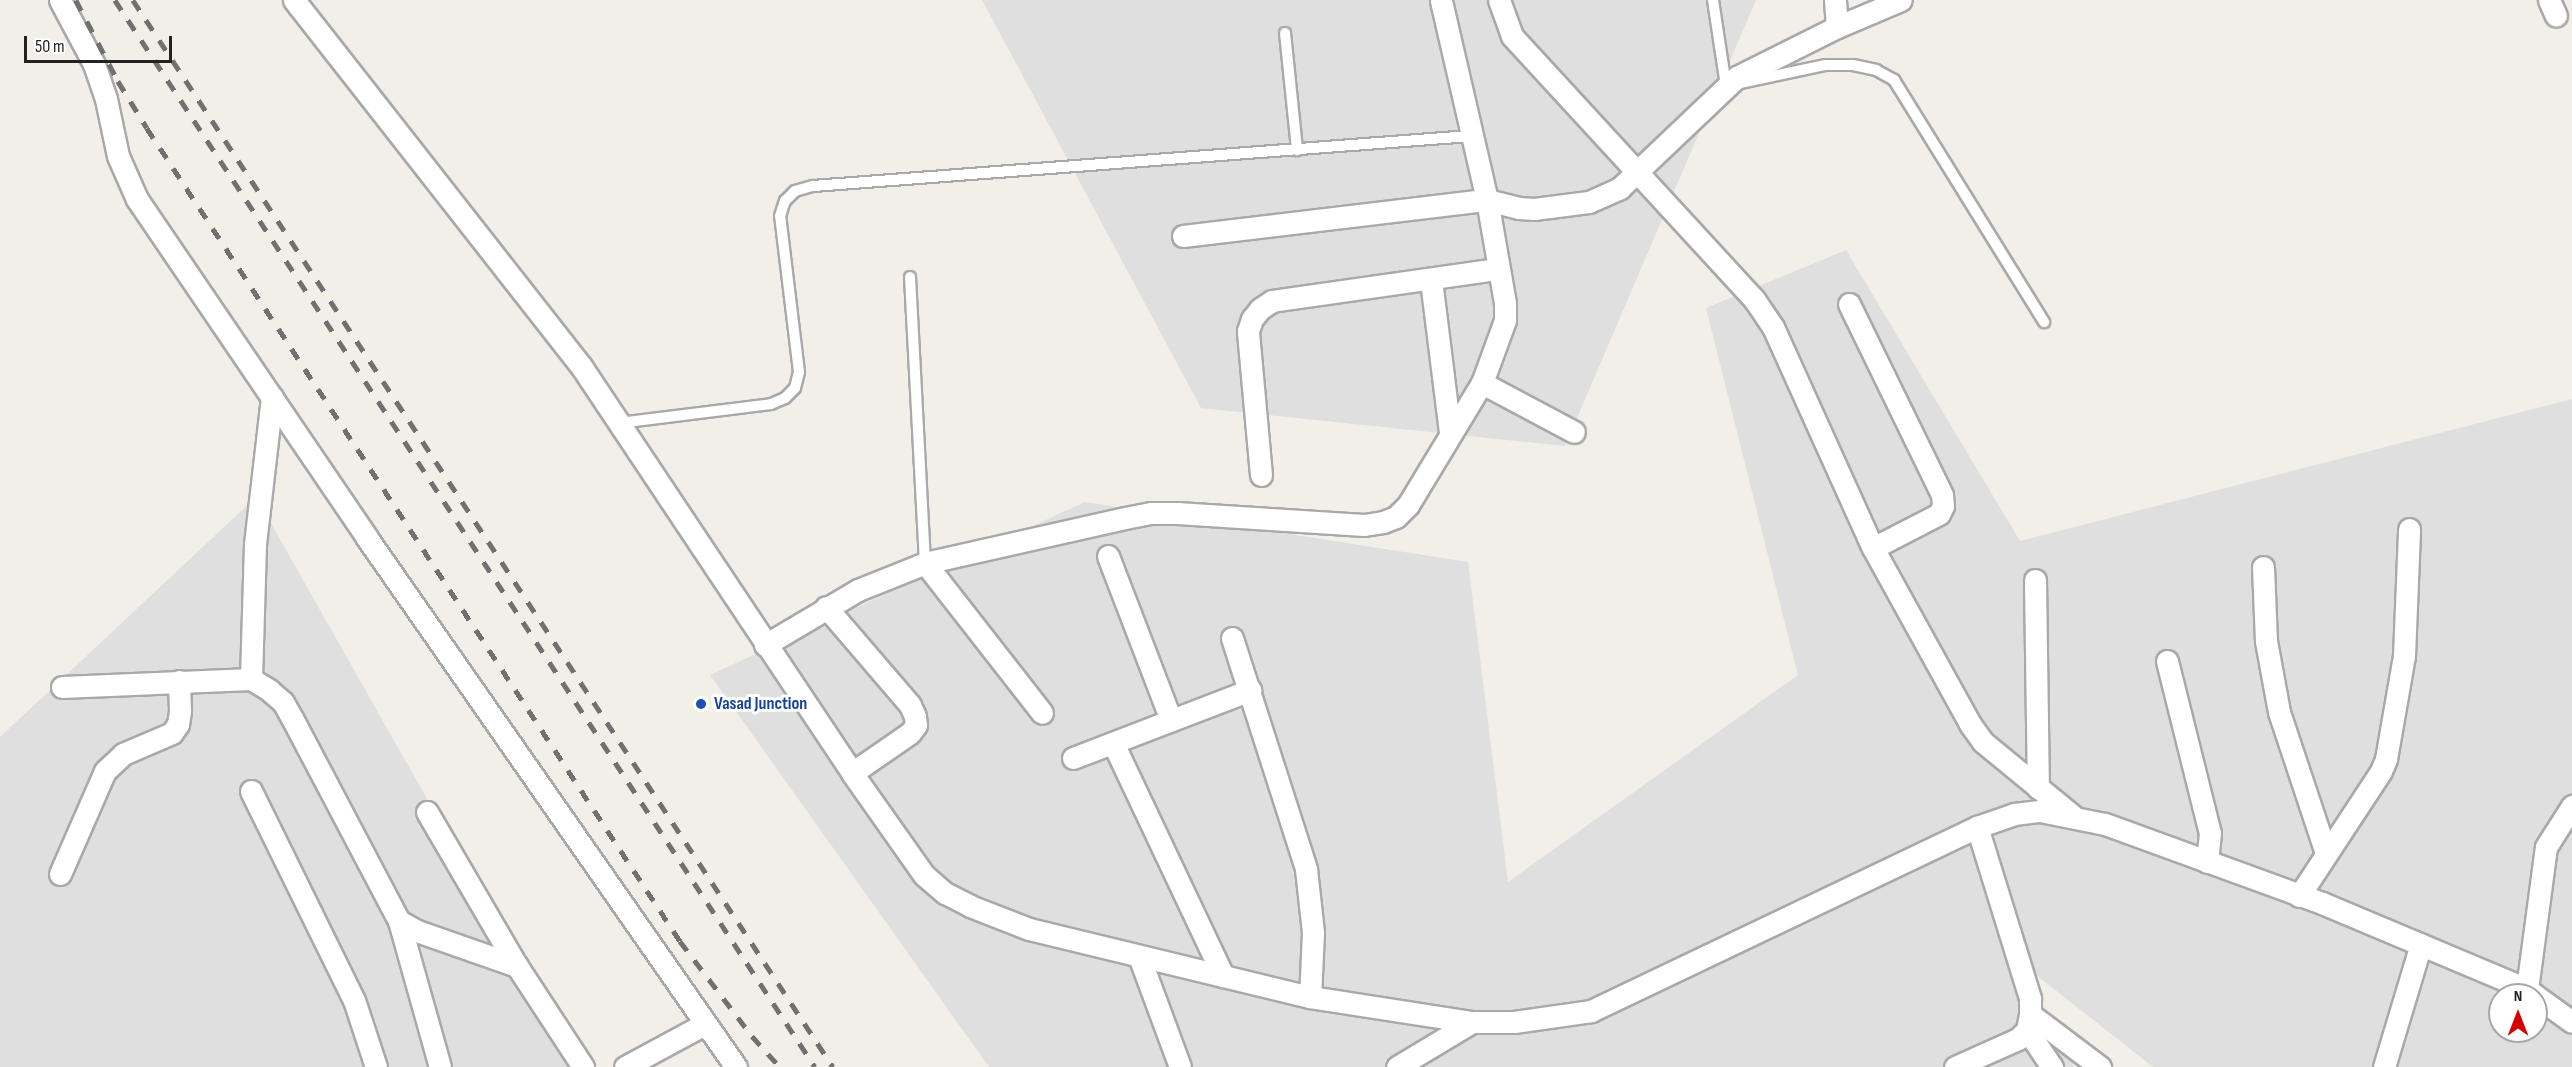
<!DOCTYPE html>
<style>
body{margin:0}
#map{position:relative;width:2572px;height:1067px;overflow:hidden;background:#f2efe9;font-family:"Sofia Sans Condensed",sans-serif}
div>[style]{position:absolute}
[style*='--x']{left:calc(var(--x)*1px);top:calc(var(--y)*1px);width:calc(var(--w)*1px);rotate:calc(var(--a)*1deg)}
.residential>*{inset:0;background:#e0dfdf}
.roads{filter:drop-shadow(2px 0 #a9a9a9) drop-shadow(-2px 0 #a9a9a9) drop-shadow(0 2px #a9a9a9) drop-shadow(0 -2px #a9a9a9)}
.lane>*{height:10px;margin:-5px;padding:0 5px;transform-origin:5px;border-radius:5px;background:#fff}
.street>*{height:21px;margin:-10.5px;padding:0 10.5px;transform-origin:10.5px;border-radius:10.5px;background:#fff}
.rail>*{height:4.5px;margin-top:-2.25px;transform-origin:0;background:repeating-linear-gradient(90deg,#707070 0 12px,transparent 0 24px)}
.dots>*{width:16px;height:16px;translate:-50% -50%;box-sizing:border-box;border:3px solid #fff;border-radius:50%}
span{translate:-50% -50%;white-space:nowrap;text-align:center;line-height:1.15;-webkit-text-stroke:6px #fff;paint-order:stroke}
.transit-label{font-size:18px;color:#164399;font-weight:700}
.left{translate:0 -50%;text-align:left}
.north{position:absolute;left:2488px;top:983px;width:60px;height:60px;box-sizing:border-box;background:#fff;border:2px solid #a7a7a7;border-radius:50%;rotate:0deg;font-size:16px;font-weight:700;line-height:24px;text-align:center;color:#222}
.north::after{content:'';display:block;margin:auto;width:21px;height:27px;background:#d40000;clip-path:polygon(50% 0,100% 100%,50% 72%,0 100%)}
.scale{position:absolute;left:24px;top:36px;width:148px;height:27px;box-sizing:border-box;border:3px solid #222;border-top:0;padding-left:8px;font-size:18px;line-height:21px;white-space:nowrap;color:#222;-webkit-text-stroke:4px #fff;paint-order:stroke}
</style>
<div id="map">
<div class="residential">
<div style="clip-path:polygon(982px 0,1756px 0,1565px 446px,1201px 408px)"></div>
<div style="clip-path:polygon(evenodd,1846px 250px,2020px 541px,2572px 399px,2572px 1067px,2153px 1067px,2017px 960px,2074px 1067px,989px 1067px,710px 675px,1085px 502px,1468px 562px,1508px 882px,1798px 675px,1706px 308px,1846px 250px,2500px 995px,2536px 995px,2536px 1031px,2500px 1031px,2500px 995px)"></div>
<div style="clip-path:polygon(256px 497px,579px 1067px,0 1067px,0 737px)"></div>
</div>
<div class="roads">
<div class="lane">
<div style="--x:1713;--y:0;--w:87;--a:81.4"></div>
<div style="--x:1726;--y:86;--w:102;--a:-11.9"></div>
<div style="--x:1826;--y:65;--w:27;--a:0"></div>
<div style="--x:1853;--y:65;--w:24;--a:12"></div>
<div style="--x:1876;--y:70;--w:21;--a:29"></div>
<div style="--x:1894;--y:80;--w:285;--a:58.2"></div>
<div style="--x:1285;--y:33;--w:118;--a:84.1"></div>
<div style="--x:910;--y:277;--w:286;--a:87"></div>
<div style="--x:619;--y:423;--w:153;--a:-7.1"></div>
<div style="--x:771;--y:404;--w:15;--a:-23"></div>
<div style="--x:785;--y:398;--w:14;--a:-45"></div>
<div style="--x:795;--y:388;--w:16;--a:-76"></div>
<div style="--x:799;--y:372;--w:157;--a:-96.9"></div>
<div style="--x:780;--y:216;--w:16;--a:-72"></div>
<div style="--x:785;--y:201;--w:14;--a:-45"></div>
<div style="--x:795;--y:191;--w:19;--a:-16"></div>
<div style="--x:813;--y:186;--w:660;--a:-4.35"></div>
</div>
<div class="street">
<div style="--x:60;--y:0;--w:72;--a:62"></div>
<div style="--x:94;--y:64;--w:37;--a:71"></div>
<div style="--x:106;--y:99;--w:58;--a:78.1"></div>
<div style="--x:118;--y:156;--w:47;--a:66.2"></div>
<div style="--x:137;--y:199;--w:410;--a:55.8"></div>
<div style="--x:367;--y:538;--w:645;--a:55.1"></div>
<div style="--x:294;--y:0;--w:465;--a:51.9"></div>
<div style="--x:581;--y:366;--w:489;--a:56.3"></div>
<div style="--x:852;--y:773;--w:125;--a:54.8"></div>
<div style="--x:924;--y:875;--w:28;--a:41"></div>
<div style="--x:945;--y:893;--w:28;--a:27"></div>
<div style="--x:970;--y:906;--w:63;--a:21.3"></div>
<div style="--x:1029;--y:929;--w:289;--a:13.6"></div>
<div style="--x:1310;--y:997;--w:164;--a:8.8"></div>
<div style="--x:1472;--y:1022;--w:42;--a:0"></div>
<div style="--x:1514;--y:1022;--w:78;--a:-8.1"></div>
<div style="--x:1591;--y:1011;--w:428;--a:-25.5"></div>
<div style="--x:1977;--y:827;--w:39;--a:-19"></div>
<div style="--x:2014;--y:814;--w:26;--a:-7"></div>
<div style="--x:2040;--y:811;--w:66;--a:11.3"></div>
<div style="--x:2105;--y:824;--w:231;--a:20"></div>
<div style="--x:2322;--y:903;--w:222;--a:22.8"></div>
<div style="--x:2527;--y:989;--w:10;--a:37"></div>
<div style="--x:1499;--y:0;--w:38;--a:70"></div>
<div style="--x:1512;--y:36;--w:357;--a:47.4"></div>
<div style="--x:1754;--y:299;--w:34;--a:56"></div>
<div style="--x:1773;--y:327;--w:243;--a:65.7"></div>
<div style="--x:1873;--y:548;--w:201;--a:61.1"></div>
<div style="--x:1970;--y:724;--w:22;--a:54"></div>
<div style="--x:1983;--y:742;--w:115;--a:39.4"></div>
<div style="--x:1835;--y:0;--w:27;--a:86"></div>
<div style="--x:2549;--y:0;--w:17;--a:66"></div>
<div style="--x:1183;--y:236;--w:306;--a:-6.8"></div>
<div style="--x:1487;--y:200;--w:33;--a:14"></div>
<div style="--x:1519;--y:208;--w:15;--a:4"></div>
<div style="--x:1534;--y:209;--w:55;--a:-7.3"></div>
<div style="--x:1589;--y:202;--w:34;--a:-24"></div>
<div style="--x:1620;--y:188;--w:161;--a:-43.5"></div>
<div style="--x:1737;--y:77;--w:112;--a:-26.6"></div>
<div style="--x:1837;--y:27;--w:69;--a:-22.9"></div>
<div style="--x:1431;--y:280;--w:154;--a:82.9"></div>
<div style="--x:1849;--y:304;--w:212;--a:64"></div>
<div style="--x:1942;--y:495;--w:11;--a:85"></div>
<div style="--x:1943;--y:506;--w:9;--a:117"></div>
<div style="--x:1939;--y:514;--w:74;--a:152.7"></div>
<div style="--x:1482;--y:383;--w:104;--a:28"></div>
<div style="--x:1261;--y:475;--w:145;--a:-95.2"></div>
<div style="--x:1248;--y:331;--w:13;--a:-72"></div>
<div style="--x:1252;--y:319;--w:13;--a:-51"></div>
<div style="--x:1260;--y:309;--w:14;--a:-34"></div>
<div style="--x:1272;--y:301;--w:228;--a:-8.1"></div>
<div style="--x:1108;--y:556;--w:176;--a:69"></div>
<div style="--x:925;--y:563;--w:190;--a:52"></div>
<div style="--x:2263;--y:567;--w:74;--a:87.7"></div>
<div style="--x:2266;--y:641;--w:72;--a:79.6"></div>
<div style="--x:2279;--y:712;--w:149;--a:71.6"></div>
<div style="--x:2035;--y:580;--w:208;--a:89.2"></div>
<div style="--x:826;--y:607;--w:129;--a:49.4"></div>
<div style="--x:910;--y:705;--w:12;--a:66"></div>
<div style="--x:915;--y:716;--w:9;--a:84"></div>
<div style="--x:916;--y:725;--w:10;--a:127"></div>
<div style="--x:910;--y:733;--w:70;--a:145.4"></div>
<div style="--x:1232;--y:638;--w:243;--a:72.2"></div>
<div style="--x:1306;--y:869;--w:63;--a:83.7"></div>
<div style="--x:1313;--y:932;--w:65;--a:92.6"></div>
<div style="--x:765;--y:645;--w:108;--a:-30.6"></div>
<div style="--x:858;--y:590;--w:72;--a:-21.9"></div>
<div style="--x:925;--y:563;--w:205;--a:-12.7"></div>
<div style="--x:1125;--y:518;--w:26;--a:-11"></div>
<div style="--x:1151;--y:513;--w:26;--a:0"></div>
<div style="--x:1177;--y:513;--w:187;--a:3.7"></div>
<div style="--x:1364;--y:525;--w:19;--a:-9"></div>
<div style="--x:1383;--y:522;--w:14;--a:-21"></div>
<div style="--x:1396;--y:517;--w:17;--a:-45"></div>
<div style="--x:1408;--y:505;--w:143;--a:-58.8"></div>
<div style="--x:1482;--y:383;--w:67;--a:-69.9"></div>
<div style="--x:1505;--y:320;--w:17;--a:-90"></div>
<div style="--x:1505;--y:303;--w:105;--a:-99.9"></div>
<div style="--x:1487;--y:200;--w:205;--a:-103"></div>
<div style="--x:2167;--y:661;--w:177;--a:76"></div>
<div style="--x:2210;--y:833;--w:29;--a:96"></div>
<div style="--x:251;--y:679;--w:135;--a:-88.3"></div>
<div style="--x:255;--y:544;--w:148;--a:-83.4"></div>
<div style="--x:62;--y:687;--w:189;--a:-2.4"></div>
<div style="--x:251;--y:679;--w:21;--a:31"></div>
<div style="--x:269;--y:690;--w:18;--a:41"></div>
<div style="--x:283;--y:702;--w:18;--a:61"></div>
<div style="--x:292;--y:718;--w:229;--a:62.2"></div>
<div style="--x:399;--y:921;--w:21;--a:29"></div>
<div style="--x:417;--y:931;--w:106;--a:19.3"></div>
<div style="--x:1113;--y:743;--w:258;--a:64.7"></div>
<div style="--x:1073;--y:758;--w:190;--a:-21"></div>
<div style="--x:251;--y:791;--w:233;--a:63.8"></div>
<div style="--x:354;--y:1000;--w:71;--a:71.8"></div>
<div style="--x:427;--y:812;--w:178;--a:59.7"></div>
<div style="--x:517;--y:966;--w:121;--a:56.8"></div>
<div style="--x:60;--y:874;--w:112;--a:-66.4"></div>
<div style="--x:105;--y:771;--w:25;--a:-43"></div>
<div style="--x:123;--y:754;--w:53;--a:-23.2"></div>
<div style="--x:172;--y:733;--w:11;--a:-56"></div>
<div style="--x:178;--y:724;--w:13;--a:-81"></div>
<div style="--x:180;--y:711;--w:30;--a:-92"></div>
<div style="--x:2299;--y:896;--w:149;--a:-56.7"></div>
<div style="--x:2381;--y:771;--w:13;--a:-67"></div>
<div style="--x:2386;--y:759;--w:105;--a:-80.1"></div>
<div style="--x:2404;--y:656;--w:127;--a:-87.7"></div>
<div style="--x:399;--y:921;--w:152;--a:74.3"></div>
<div style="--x:1139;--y:956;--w:118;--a:69.7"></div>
<div style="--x:2527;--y:989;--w:143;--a:-82.4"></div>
<div style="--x:2546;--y:847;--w:49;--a:-57.6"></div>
<div style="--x:2536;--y:996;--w:44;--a:35.8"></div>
<div style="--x:2030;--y:1014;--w:88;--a:37.1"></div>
<div style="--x:2027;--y:1030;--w:45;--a:56"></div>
<div style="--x:625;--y:1067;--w:91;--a:-28.3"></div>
<div style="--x:1397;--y:1067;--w:87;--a:-31"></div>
<div style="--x:1955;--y:1067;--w:69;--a:-24"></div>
<div style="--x:2018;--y:1039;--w:13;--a:-45"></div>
<div style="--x:2027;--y:1030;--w:16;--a:-79"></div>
<div style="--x:2030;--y:1014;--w:16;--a:-90"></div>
<div style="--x:2030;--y:998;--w:179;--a:-107.2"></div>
<div style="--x:2384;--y:1067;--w:128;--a:-73.3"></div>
</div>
</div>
<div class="rail">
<div style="--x:76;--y:0;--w:91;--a:62.6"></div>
<div style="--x:118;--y:81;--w:55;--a:58.3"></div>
<div style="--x:147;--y:128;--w:972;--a:56.75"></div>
<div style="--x:680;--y:941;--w:119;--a:52.8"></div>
<div style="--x:752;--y:1036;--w:42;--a:47.9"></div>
<div style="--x:115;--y:0;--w:1276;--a:56.73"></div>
<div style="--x:133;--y:0;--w:1276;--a:56.73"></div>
</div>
<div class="dots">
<div style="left:701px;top:704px;background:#1a4fb4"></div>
</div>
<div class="transit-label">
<span class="left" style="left:714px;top:704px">Vasad Junction</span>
</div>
<div class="north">N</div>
<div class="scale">50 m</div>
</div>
